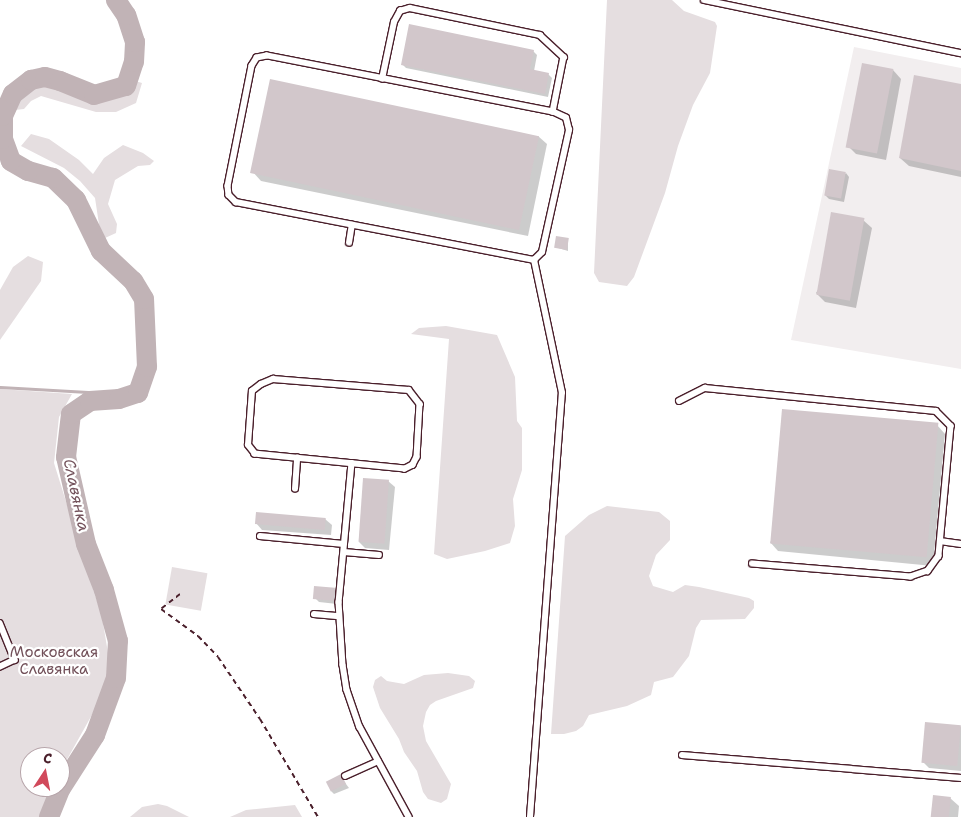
<!DOCTYPE html>
<meta charset="utf-8">
<style>
body{margin:0}
#map{position:relative;width:961px;height:817px;overflow:hidden;background:#fff;font-family:"Shantell Sans",sans-serif}
div>[style]{position:absolute}
[style*='--x']{left:calc(var(--x)*1px);top:calc(var(--y)*1px);width:calc(var(--w)*1px);rotate:calc(var(--a)*1deg)}
.built>*{inset:0;background:#f2eeef}
.green>*{inset:0;background:#e5dee0;transform-origin:0 0}
.shadow>*{inset:0;background:#0003}
.stream>*{height:3px;margin:-1.5px;padding:0 1.5px;transform-origin:1.5px;border-radius:1.5px;background:#c1b3b6}
.river>*{height:20px;margin:-10px;padding:0 10px;transform-origin:10px;border-radius:10px;background:#c1b3b6}
.building>*{inset:0;background:#d2c7cb;transform-origin:0 0}
.path>*{height:2px;margin-top:-1px;transform-origin:0;background:repeating-linear-gradient(90deg,#4a1f2b 0 5px,transparent 0 9px)}
.roads{filter:drop-shadow(1px 0 #4a1f2b) drop-shadow(-1px 0 #4a1f2b) drop-shadow(0 1px #4a1f2b) drop-shadow(0 -1px #4a1f2b)}
.service>*{height:5.5px;margin:-2.75px;padding:0 2.75px;transform-origin:2.75px;border-radius:2.75px;background:#fff}
span{translate:-50% -50%;white-space:nowrap;text-align:center;line-height:1.15;-webkit-text-stroke:4.5px #fff;paint-order:stroke}
.park-label{font-size:15px;color:#714f58}
.water-label{font-size:16px;color:#74535c;font-style:italic}
.north{position:absolute;left:20px;top:747px;width:50px;height:50px;box-sizing:border-box;background:#fff;border:1px solid #b7a5aa;border-radius:50%;rotate:11deg;font-size:14px;font-weight:700;line-height:20px;text-align:center;color:#4a1f2b}
.north::after{content:'';display:block;margin:auto;width:18px;height:22px;background:#d1495b;clip-path:polygon(50% 0,100% 100%,50% 72%,0 100%)}
</style>
<div id="map">
<div class="built">
<div style="clip-path:polygon(854px 47px,961px 68px,961px 369px,791px 340px)"></div>
</div>
<div class="green">
<div style="clip-path:polygon(607px 0,672px 0,684px 11px,715px 22px,717px 26px,710px 73px,693px 105px,678px 146px,665px 193px,634px 277px,627px 286px,599px 282px,594px 273px)"></div>
<div style="clip-path:polygon(132px 80px,142px 83px,136px 103px,116px 112px,96px 112px,41px 96px,31px 101px,24px 109px,15px 110px,16px 98px,33px 85px,56px 84px,80px 97px,105px 99px,127px 91px)"></div>
<div style="clip-path:polygon(31px 134px,49px 139px,79px 160px,93px 174px,104px 158px,123px 145px,143px 153px,154px 161px,150px 165px,138px 166px,115px 180px,108px 204px,117px 224px,116px 233px,105px 238px,100px 231px,95px 198px,80px 181px,64px 168px,21px 146px)"></div>
<div style="clip-path:polygon(28px 256px,43px 262px,41px 281px,0 340px,0 290px,13px 267px)"></div>
<div style="clip-path:polygon(446px 326px,497px 335px,515px 377px,517px 421px,522px 428px,522px 470px,513px 499px,515px 526px,510px 543px,485px 551px,447px 559px,434px 554px,449px 339px,411px 334px,419px 328px)"></div>
<div style="clip-path:polygon(0 389px,72px 394px,59px 417px,54px 463px,102px 617px,110px 665px,98px 704px,60px 772px,60px 757px,30px 757px,30px 787px,54px 787px,43px 817px,0 817px)"></div>
<div style="clip-path:polygon(607px 506px,659px 512px,670px 521px,670px 540px,656px 555px,649px 576px,653px 586px,673px 592px,685px 585px,699px 587px,749px 598px,754px 601px,754px 608px,745px 619px,701px 620px,696px 628px,689px 656px,673px 677px,654px 682px,651px 695px,627px 706px,589px 715px,583px 726px,576px 731px,564px 734px,551px 734px,565px 536px,589px 515px)"></div>
<div style="left:172px;top:567px;width:36px;height:38px;rotate:10deg"></div>
<div style="clip-path:polygon(448px 673px,469px 676px,475px 681px,473px 688px,436px 701px,430px 705px,426px 712px,423px 726px,426px 741px,451px 784px,447px 799px,441px 803px,428px 799px,423px 792px,417px 771px,404px 752px,399px 739px,380px 708px,373px 687px,375px 680px,381px 676px,387px 681px,404px 684px,424px 675px)"></div>
<div style="clip-path:polygon(158px 804px,167px 806px,189px 817px,130px 817px,142px 807px)"></div>
<div style="clip-path:polygon(295px 805px,302px 817px,230px 817px,246px 810px)"></div>
</div>
<div class="shadow">
<div style="clip-path:polygon(533px 51px,537px 55px,534px 71px,548px 74px,552px 78px,548px 97px,406px 68px,402px 64px)"></div>
<div style="clip-path:polygon(893px 70px,901px 79px,886px 160px,856px 154px,848px 146px)"></div>
<div style="clip-path:polygon(961px 85px,961px 177px,909px 166px,900px 158px)"></div>
<div style="clip-path:polygon(538px 136px,547px 144px,528px 236px,261px 181px,253px 172px)"></div>
<div style="clip-path:polygon(846px 173px,849px 177px,844px 202px,829px 199px,825px 195px)"></div>
<div style="clip-path:polygon(863px 220px,872px 228px,856px 308px,825px 302px,816px 293px)"></div>
<div style="clip-path:polygon(568px 240px,568px 251px,555px 247px)"></div>
<div style="clip-path:polygon(937px 425px,945px 434px,933px 566px,778px 551px,770px 542px)"></div>
<div style="clip-path:polygon(388px 481px,395px 487px,389px 550px,365px 548px,359px 542px)"></div>
<div style="clip-path:polygon(325px 519px,332px 525px,331px 535px,262px 530px,256px 523px)"></div>
<div style="clip-path:polygon(334px 589px,338px 593px,337px 604px,319px 602px,315px 598px)"></div>
<div style="clip-path:polygon(961px 726px,961px 771px,929px 768px,923px 762px)"></div>
<div style="clip-path:polygon(340px 776px,349px 788px,334px 794px,331px 791px)"></div>
<div style="clip-path:polygon(950px 798px,959px 806px,958px 817px,932px 817px)"></div>
</div>
<div class="stream">
<div style="--x:0;--y:387;--w:88;--a:3.3"></div>
<div style="--x:88;--y:392;--w:13;--a:39"></div>
</div>
<div class="river">
<div style="--x:49;--y:817;--w:31;--a:-68"></div>
<div style="--x:61;--y:788;--w:63;--a:-57.3"></div>
<div style="--x:95;--y:735;--w:61;--a:-69.8"></div>
<div style="--x:116;--y:678;--w:37;--a:-87"></div>
<div style="--x:118;--y:641;--w:53;--a:-105.4"></div>
<div style="--x:104;--y:590;--w:49;--a:-111.4"></div>
<div style="--x:86;--y:544;--w:89;--a:-102.9"></div>
<div style="--x:66;--y:457;--w:43;--a:-83.4"></div>
<div style="--x:71;--y:414;--w:23;--a:-34"></div>
<div style="--x:90;--y:401;--w:29;--a:-4"></div>
<div style="--x:119;--y:399;--w:20;--a:-18"></div>
<div style="--x:138;--y:393;--w:28;--a:-71"></div>
<div style="--x:147;--y:367;--w:68;--a:-92.5"></div>
<div style="--x:144;--y:299;--w:21;--a:-121"></div>
<div style="--x:133;--y:281;--w:44;--a:-136.8"></div>
<div style="--x:101;--y:251;--w:57;--a:-116.1"></div>
<div style="--x:76;--y:200;--w:32;--a:-136"></div>
<div style="--x:53;--y:178;--w:26;--a:-164"></div>
<div style="--x:28;--y:171;--w:20;--a:-150"></div>
<div style="--x:11;--y:161;--w:23;--a:-110"></div>
<div style="--x:3;--y:139;--w:23;--a:-90"></div>
<div style="--x:3;--y:116;--w:24;--a:-66"></div>
<div style="--x:13;--y:94;--w:23;--a:-38"></div>
<div style="--x:31;--y:80;--w:14;--a:-12"></div>
<div style="--x:45;--y:77;--w:16;--a:15"></div>
<div style="--x:60;--y:81;--w:37;--a:22"></div>
<div style="--x:94;--y:95;--w:33;--a:-16"></div>
<div style="--x:126;--y:86;--w:25;--a:-72"></div>
<div style="--x:134;--y:62;--w:20;--a:-87"></div>
<div style="--x:135;--y:42;--w:28;--a:-108"></div>
<div style="--x:126;--y:15;--w:18;--a:-124"></div>
</div>
<div class="building">
<div style="clip-path:polygon(409px 24px,534px 50px,530px 69px,549px 73px,545px 94px,401px 65px)"></div>
<div style="left:862px;top:63px;width:32px;height:86px;rotate:11deg"></div>
<div style="clip-path:polygon(914px 75px,961px 84px,961px 171px,899px 158px)"></div>
<div style="left:270px;top:79px;width:275px;height:96px;rotate:12deg"></div>
<div style="left:829px;top:169px;width:17px;height:27px;rotate:10deg"></div>
<div style="left:831px;top:212px;width:34px;height:84px;rotate:10deg"></div>
<div style="left:556px;top:236px;width:13px;height:12px;rotate:9deg"></div>
<div style="left:782px;top:409px;width:157px;height:135px;rotate:5deg"></div>
<div style="left:363px;top:478px;width:26px;height:64px;rotate:4deg"></div>
<div style="left:256px;top:512px;width:70px;height:12px;rotate:5deg"></div>
<div style="left:314px;top:586px;width:21px;height:13px;rotate:5deg"></div>
<div style="left:925px;top:722px;width:36px;height:41px;rotate:5deg"></div>
<div style="left:341px;top:774px;width:11px;height:17px;rotate:63deg"></div>
<div style="left:933px;top:795px;width:18px;height:22px;rotate:6deg"></div>
</div>
<div class="path">
<div style="--x:180;--y:594;--w:24;--a:142"></div>
<div style="--x:161;--y:609;--w:46;--a:36.1"></div>
<div style="--x:198;--y:636;--w:29;--a:46"></div>
<div style="--x:218;--y:657;--w:75;--a:55.9"></div>
<div style="--x:260;--y:719;--w:114;--a:59.4"></div>
</div>
<div class="roads">
<div class="service">
<div style="--x:704;--y:0;--w:262;--a:11.7"></div>
<div style="--x:382;--y:79;--w:58;--a:-78.1"></div>
<div style="--x:394;--y:22;--w:13;--a:-61"></div>
<div style="--x:400;--y:11;--w:10;--a:-17"></div>
<div style="--x:410;--y:8;--w:133;--a:11.7"></div>
<div style="--x:540;--y:35;--w:33;--a:43"></div>
<div style="--x:564;--y:57;--w:56;--a:101.3"></div>
<div style="--x:349;--y:243;--w:18;--a:-81"></div>
<div style="--x:273;--y:379;--w:136;--a:4.6"></div>
<div style="--x:409;--y:390;--w:18;--a:52"></div>
<div style="--x:420;--y:404;--w:53;--a:93.2"></div>
<div style="--x:417;--y:457;--w:9;--a:117"></div>
<div style="--x:413;--y:465;--w:9;--a:153"></div>
<div style="--x:405;--y:469;--w:151;--a:-174.3"></div>
<div style="--x:255;--y:454;--w:11;--a:-128"></div>
<div style="--x:248;--y:445;--w:54;--a:-85.8"></div>
<div style="--x:252;--y:391;--w:11;--a:-38"></div>
<div style="--x:261;--y:384;--w:13;--a:-23"></div>
<div style="--x:679;--y:401;--w:29;--a:-27"></div>
<div style="--x:705;--y:388;--w:232;--a:5.7"></div>
<div style="--x:936;--y:411;--w:21;--a:45"></div>
<div style="--x:951;--y:426;--w:131;--a:95.3"></div>
<div style="--x:939;--y:556;--w:19;--a:126"></div>
<div style="--x:928;--y:571;--w:18;--a:161"></div>
<div style="--x:911;--y:577;--w:159;--a:-175.3"></div>
<div style="--x:352;--y:463;--w:140;--a:95.3"></div>
<div style="--x:339;--y:602;--w:63;--a:86.4"></div>
<div style="--x:343;--y:665;--w:25;--a:81"></div>
<div style="--x:347;--y:690;--w:39;--a:71"></div>
<div style="--x:360;--y:727;--w:102;--a:61.4"></div>
<div style="--x:295;--y:489;--w:31;--a:-86"></div>
<div style="--x:260;--y:536;--w:84;--a:5.4"></div>
<div style="--x:940;--y:541;--w:21;--a:8"></div>
<div style="--x:344;--y:552;--w:35;--a:5"></div>
<div style="--x:314;--y:614;--w:25;--a:5"></div>
<div style="--x:0;--y:623;--w:40;--a:68"></div>
<div style="--x:15;--y:660;--w:17;--a:155"></div>
<div style="--x:682;--y:755;--w:280;--a:4.7"></div>
<div style="--x:345;--y:776;--w:36;--a:-24"></div>
<div style="--x:530;--y:817;--w:425;--a:-85.7"></div>
<div style="--x:562;--y:393;--w:136;--a:-101.9"></div>
<div style="--x:534;--y:260;--w:11;--a:-45"></div>
<div style="--x:542;--y:252;--w:125;--a:-77.5"></div>
<div style="--x:569;--y:130;--w:12;--a:-104"></div>
<div style="--x:566;--y:118;--w:14;--a:-155"></div>
<div style="--x:553;--y:112;--w:291;--a:-168.9"></div>
<div style="--x:267;--y:56;--w:10;--a:169"></div>
<div style="--x:257;--y:58;--w:9;--a:122"></div>
<div style="--x:252;--y:66;--w:122;--a:101.3"></div>
<div style="--x:228;--y:186;--w:9;--a:84"></div>
<div style="--x:229;--y:195;--w:10;--a:45"></div>
<div style="--x:236;--y:202;--w:304;--a:11"></div>
</div>
</div>
<div class="park-label">
<span style="left:54px;top:661px">Московская<br>Славянка</span>
</div>
<div class="water-label">
<span style="left:76px;top:495px;rotate:78deg">Славянка</span>
</div>
<div class="north">С</div>
</div>
